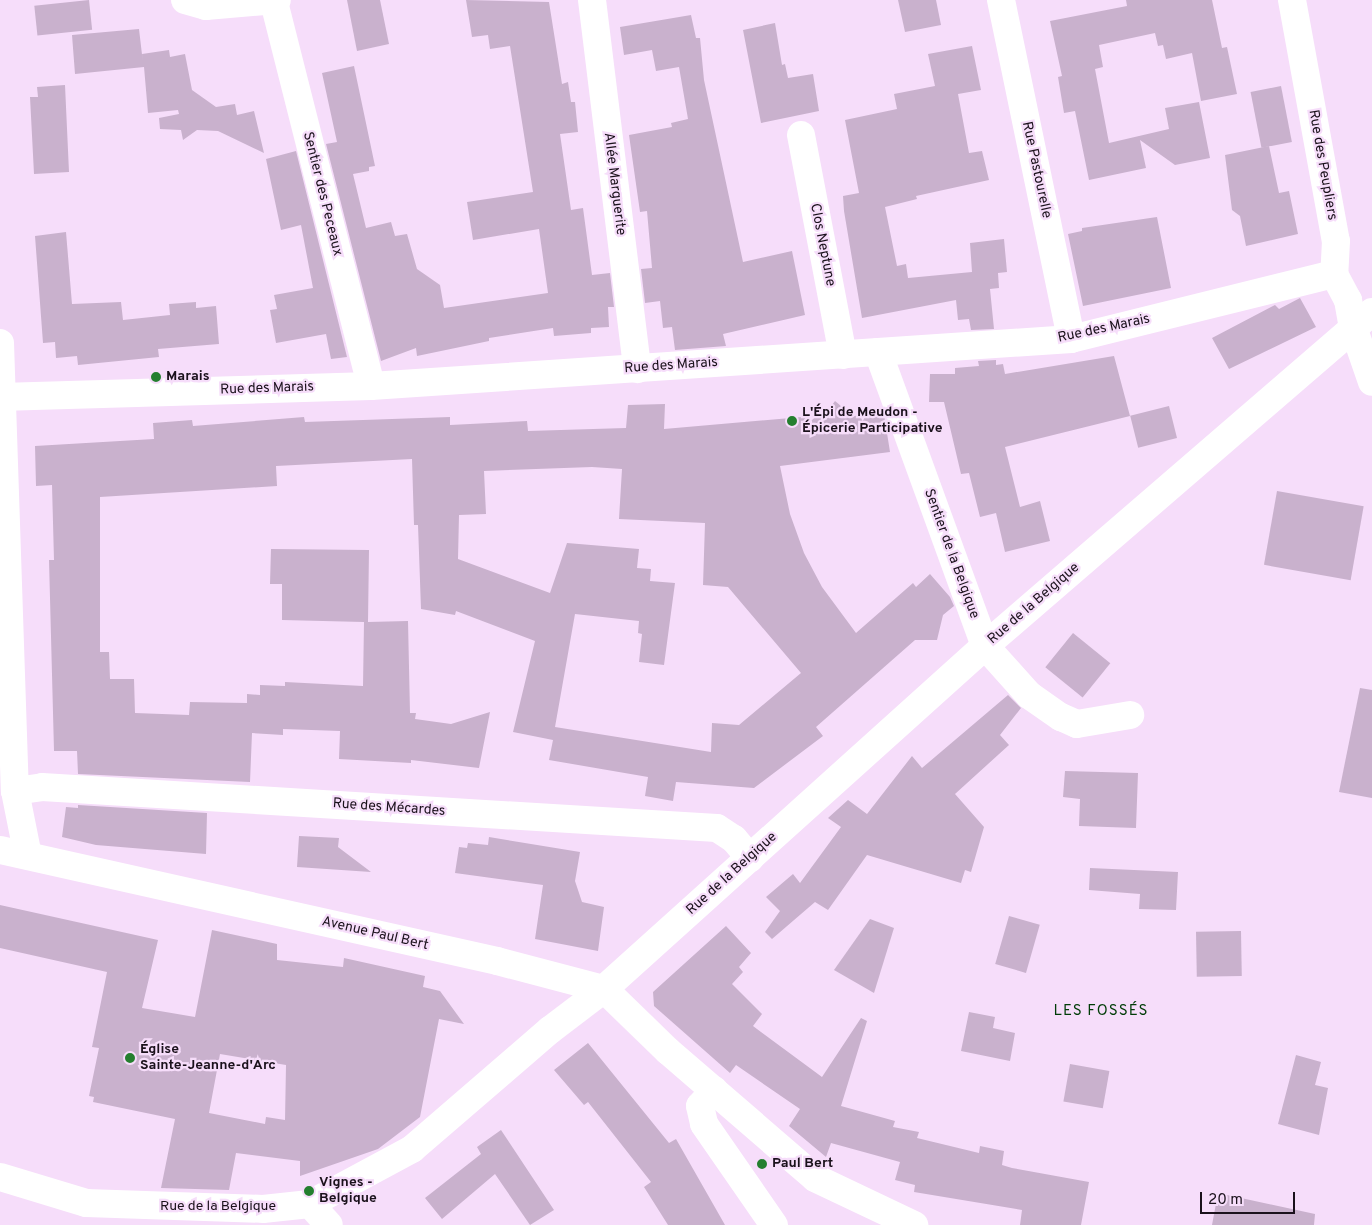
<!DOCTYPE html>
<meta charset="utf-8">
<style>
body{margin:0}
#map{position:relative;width:1372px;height:1225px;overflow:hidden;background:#f6ddfa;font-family:Overpass,sans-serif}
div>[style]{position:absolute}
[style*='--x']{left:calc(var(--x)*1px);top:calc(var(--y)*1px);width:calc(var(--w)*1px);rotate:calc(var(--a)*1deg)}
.building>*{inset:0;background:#c9b1cd;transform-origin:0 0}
.minor>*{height:28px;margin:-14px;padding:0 14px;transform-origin:14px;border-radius:14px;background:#fff}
.dots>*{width:14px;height:14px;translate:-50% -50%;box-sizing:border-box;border:2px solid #f6ddfa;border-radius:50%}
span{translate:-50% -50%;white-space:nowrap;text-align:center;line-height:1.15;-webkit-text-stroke:4.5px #f6ddfa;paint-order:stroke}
.street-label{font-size:14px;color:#1a111b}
.poi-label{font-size:14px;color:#1a111b;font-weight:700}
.left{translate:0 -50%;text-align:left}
.neighbourhood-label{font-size:15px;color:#003c07;letter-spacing:1px}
.scale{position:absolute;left:1200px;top:1192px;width:95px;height:22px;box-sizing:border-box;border:2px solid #1a111b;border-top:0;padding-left:6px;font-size:15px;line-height:18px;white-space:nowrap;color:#1a111b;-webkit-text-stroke:4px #f6ddfa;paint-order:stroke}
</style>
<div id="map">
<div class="building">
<div style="left:89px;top:0;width:30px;height:55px;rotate:84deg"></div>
<div style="clip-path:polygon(347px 0,380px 0,389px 44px,357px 51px)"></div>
<div style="clip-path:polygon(466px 0,549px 2px,562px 84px,568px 82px,571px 102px,575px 102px,578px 132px,560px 134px,571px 210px,583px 208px,592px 275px,610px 273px,614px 307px,608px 307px,609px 327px,591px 328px,591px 333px,554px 336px,553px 328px,489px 338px,489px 341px,417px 356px,416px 348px,381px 361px,326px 144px,337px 142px,322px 73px,354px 66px,375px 166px,369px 167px,369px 171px,353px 174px,366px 228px,391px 222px,395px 236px,407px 234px,417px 269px,440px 285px,444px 308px,548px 293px,539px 229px,473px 240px,467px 202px,533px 192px,510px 46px,490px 49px,488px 35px,472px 37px)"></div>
<div style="clip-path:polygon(898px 0,936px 0,941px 25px,905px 32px)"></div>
<div style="clip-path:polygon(1126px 0,1212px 0,1222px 48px,1227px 47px,1237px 94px,1201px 101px,1192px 53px,1166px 59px,1163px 45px,1158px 46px,1155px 33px,1099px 45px,1103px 67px,1095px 69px,1109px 143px,1169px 129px,1165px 108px,1199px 102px,1210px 158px,1175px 165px,1140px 140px,1146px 168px,1089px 180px,1075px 111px,1064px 113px,1058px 77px,1062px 76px,1050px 21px,1127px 6px)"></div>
<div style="clip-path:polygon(691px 15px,696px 38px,700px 38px,704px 80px,743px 262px,792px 251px,805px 315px,723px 334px,726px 346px,675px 350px,672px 327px,663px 328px,660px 301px,645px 303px,641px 269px,652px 268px,647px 211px,640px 212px,629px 135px,672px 127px,671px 123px,688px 119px,679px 67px,656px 71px,652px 50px,624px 55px,620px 27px)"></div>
<div style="clip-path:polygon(775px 23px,782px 65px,785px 64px,788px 78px,813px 74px,819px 111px,761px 123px,743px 30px)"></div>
<div style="clip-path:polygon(139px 29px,143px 63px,142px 54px,169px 50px,170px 57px,185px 54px,192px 90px,216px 107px,235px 104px,237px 115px,254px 111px,264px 153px,218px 131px,197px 130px,183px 140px,181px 130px,160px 129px,159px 118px,179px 114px,178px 110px,148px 113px,144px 67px,75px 74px,72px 35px)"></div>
<div style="clip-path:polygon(972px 46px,981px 90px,958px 94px,969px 153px,982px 151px,989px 180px,916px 196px,917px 199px,885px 207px,897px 266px,906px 264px,908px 278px,972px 272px,970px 243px,1004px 239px,1007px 272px,998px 273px,999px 288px,990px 289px,994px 329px,971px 330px,969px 319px,958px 320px,956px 300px,862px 318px,844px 211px,843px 196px,859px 193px,845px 120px,897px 109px,894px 94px,935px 86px,928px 54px)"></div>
<div style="clip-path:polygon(65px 85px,69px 172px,34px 174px,30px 97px,38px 97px,37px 87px)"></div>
<div style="left:1281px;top:86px;width:57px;height:31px;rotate:79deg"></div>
<div style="clip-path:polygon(1269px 146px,1279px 193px,1289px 191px,1298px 234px,1246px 246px,1240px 216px,1232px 210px,1225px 155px)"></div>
<div style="clip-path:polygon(296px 151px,347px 357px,331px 359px,326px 334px,276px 343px,270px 310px,277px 309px,274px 295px,313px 288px,301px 225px,281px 230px,266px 159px)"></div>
<div style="clip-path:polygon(1157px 217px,1171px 288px,1083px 306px,1068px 234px,1082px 231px,1082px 228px)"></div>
<div style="clip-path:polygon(66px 232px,72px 304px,121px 302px,123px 320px,170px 315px,169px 304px,196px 302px,196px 308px,216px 306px,219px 344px,158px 349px,159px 357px,78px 365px,77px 356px,56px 358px,55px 342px,43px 343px,35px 236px)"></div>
<div style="clip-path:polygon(1300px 298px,1316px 327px,1229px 369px,1212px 338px,1275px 305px,1279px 309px)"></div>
<div style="clip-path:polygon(1114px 356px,1130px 416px,1005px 447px,1020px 507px,1040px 501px,1050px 541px,1005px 552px,996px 513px,980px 517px,969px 473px,961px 474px,944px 402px,929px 402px,930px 374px,955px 374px,955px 368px,979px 366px,978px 361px,996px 360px,996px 365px,1003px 364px,1005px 374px)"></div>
<div style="clip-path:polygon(evenodd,835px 401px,853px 416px,884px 414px,890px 452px,780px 466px,790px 514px,804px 553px,822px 587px,856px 633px,913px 583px,916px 587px,930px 574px,950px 597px,954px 606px,943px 615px,937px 640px,915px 640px,816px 727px,823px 736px,754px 788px,676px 782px,673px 801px,645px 796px,648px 777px,549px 760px,553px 740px,513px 732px,535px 641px,456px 611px,455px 615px,421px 609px,418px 525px,414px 525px,412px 459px,276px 466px,277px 486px,100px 497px,100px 652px,109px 652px,110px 679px,134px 679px,135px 713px,189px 715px,190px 702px,247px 703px,247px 694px,260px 695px,260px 685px,285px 686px,285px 682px,363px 686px,364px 622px,282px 620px,282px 584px,270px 584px,271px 549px,369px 550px,368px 622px,408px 621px,410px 713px,416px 713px,415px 719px,451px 724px,490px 712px,479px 768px,411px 760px,411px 763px,339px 759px,340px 731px,283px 729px,283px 735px,252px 733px,250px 782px,78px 774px,77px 751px,54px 751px,49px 560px,54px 560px,52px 485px,36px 486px,35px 446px,154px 439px,153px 423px,192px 420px,193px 426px,304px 417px,305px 422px,450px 417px,450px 425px,527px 421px,528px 431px,626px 428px,628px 405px,665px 404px,664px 429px,825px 415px,835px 401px,592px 467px,622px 469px,619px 519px,705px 523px,703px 585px,728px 587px,801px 673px,739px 725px,712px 723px,711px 752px,555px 727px,575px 614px,639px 621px,638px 633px,642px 634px,639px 662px,664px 665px,675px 583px,650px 581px,651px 569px,637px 568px,639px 549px,567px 543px,550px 593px,458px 559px,459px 515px,486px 514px,484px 471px,592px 467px)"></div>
<div style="left:1169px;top:406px;width:33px;height:40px;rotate:76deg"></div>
<div style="left:1277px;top:491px;width:88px;height:75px;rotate:10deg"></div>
<div style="left:1073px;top:633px;width:48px;height:44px;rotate:39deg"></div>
<div style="clip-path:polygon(1360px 688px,1372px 690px,1372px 798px,1339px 792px)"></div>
<div style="clip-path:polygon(1008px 695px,1021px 708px,1000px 735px,1009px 745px,955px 794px,984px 827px,971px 872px,965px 870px,961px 883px,867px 855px,828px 910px,815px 902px,772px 939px,765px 932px,780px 911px,766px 897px,793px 874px,800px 883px,841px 827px,828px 818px,848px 800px,867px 814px,912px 756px,922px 768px)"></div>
<div style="clip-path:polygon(1065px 771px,1138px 773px,1136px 828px,1079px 826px,1080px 799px,1063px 797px)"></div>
<div style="clip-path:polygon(78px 805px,207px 813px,206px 854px,96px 845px,62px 837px,66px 807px,78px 808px)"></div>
<div style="clip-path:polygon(299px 836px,339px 838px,338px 847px,371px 872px,297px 867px)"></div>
<div style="clip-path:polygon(489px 837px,580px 852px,575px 881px,582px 902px,604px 907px,598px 951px,535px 939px,543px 885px,455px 873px,459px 847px,467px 848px,468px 843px,488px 845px)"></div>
<div style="clip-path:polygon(1090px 868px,1178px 872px,1176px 910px,1139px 909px,1140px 894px,1089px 890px)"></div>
<div style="clip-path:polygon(evenodd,0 905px,158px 940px,142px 1008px,195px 1017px,212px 930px,277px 944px,277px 960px,343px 967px,344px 958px,425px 976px,423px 987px,440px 991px,464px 1024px,439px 1019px,420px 1117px,378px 1149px,300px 1176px,300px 1161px,236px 1153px,229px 1190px,161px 1188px,175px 1119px,93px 1102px,94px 1097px,89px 1096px,99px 1048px,92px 1047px,107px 972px,0 948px,0 905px,220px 1054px,286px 1065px,285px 1120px,266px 1117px,265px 1124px,209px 1113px,220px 1054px)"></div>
<div style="left:1009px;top:916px;width:32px;height:50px;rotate:16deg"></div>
<div style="clip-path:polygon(870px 919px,894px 928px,874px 993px,834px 970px)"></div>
<div style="clip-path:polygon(726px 926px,751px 953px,739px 967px,743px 972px,732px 984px,762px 1014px,753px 1026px,822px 1077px,861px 1018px,867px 1021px,841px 1106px,895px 1121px,893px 1127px,919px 1132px,917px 1138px,979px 1153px,980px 1146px,1004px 1151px,1002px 1165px,1012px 1168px,1089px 1182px,1081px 1225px,1020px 1225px,1022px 1210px,914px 1192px,915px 1185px,895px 1180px,900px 1162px,831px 1143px,826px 1157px,789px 1126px,800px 1109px,736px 1065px,730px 1073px,654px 1006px,653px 992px)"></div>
<div style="left:1241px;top:931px;width:45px;height:45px;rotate:89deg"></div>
<div style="clip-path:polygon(969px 1012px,995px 1017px,993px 1028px,1015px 1033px,1010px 1061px,961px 1051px)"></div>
<div style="clip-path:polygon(588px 1043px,669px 1143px,676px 1139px,725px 1225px,668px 1225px,644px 1187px,651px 1182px,588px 1102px,584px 1105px,554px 1070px)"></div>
<div style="clip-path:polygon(1296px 1055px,1321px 1062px,1315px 1085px,1328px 1088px,1319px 1135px,1278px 1124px)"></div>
<div style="left:1070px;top:1064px;width:40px;height:38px;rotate:10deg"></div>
<div style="clip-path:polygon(501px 1130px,554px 1210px,530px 1225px,495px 1174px,442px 1219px,425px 1198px,481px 1154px,477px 1147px)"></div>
<div style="clip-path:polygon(1218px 1193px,1315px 1214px,1314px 1225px,1212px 1225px)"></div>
</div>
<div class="minor">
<div style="--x:185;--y:0;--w:22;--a:16"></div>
<div style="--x:206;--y:6;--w:71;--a:-4.8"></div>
<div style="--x:592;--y:0;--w:372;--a:83"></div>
<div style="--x:1001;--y:0;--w:346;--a:78.3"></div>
<div style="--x:1292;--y:0;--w:245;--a:79.7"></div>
<div style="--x:1336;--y:241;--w:33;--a:93"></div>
<div style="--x:1334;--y:274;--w:30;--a:62"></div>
<div style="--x:1348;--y:300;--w:27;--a:80"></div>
<div style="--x:1353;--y:327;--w:58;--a:70.9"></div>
<div style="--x:274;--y:2;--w:396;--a:75.8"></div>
<div style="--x:801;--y:135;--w:224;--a:79.2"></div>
<div style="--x:0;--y:343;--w:448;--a:88.1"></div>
<div style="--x:15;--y:791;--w:66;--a:78.7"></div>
<div style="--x:878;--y:352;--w:313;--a:70"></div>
<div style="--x:985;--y:646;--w:66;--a:48.1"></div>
<div style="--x:1029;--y:695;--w:39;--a:35"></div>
<div style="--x:1061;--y:717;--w:17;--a:24"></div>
<div style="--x:1077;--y:724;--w:54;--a:-9.6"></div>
<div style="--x:0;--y:397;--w:371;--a:-1.7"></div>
<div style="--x:371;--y:386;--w:702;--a:-3.84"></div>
<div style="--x:1071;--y:339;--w:271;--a:-13.9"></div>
<div style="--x:15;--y:791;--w:27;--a:-8"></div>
<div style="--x:42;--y:787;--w:676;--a:3.48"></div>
<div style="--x:717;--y:828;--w:20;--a:33"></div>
<div style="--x:734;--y:839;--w:25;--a:50"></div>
<div style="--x:0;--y:850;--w:509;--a:12.59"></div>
<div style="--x:497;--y:961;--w:111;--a:14.7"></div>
<div style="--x:604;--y:989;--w:89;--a:44.1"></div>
<div style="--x:668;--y:1051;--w:194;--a:40.8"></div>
<div style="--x:815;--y:1178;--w:110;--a:25.4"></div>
<div style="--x:714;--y:1090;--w:21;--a:131"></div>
<div style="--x:700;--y:1106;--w:18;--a:77"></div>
<div style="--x:704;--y:1124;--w:123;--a:55.3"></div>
<div style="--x:0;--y:1177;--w:90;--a:16.8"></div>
<div style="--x:86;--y:1203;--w:177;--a:1.9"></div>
<div style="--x:263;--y:1209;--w:47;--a:-6.1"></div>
<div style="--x:310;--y:1204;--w:116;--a:-28.3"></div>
<div style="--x:412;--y:1149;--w:182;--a:-40.8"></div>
<div style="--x:550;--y:1030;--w:68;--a:-37.2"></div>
<div style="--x:604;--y:989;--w:513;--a:-42"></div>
<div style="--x:985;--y:646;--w:511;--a:-40.8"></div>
<div style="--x:310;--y:1204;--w:28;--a:48"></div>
</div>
<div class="dots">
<div style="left:156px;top:377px;background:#247f2f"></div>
<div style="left:792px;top:421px;background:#247f2f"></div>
<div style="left:130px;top:1058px;background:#247f2f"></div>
<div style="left:762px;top:1164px;background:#247f2f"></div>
<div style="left:309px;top:1191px;background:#247f2f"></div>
</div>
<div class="street-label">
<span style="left:1322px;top:165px;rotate:80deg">Rue des Peupliers</span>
<span style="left:1036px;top:170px;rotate:78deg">Rue Pastourelle</span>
<span style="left:614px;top:184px;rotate:83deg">Allée Marguerite</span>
<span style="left:322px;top:194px;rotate:76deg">Sentier des Peceaux</span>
<span style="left:822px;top:245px;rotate:79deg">Clos Neptune</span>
<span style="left:1104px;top:329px;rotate:-12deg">Rue des Marais</span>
<span style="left:671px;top:366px;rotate:-4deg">Rue des Marais</span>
<span style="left:267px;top:389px;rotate:-2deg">Rue des Marais</span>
<span style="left:951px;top:554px;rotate:70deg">Sentier de la Belgique</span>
<span style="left:1034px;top:604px;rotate:-41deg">Rue de la Belgique</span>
<span style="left:389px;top:808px;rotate:4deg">Rue des Mécardes</span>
<span style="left:732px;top:874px;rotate:-42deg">Rue de la Belgique</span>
<span style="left:375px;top:934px;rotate:13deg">Avenue Paul Bert</span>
<span style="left:218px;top:1207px">Rue de la Belgique</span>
</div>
<div class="poi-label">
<span class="left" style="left:166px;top:377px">Marais</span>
<span class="left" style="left:802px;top:421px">L'Épi de Meudon -<br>Épicerie Participative</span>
<span class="left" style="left:140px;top:1058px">Église<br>Sainte-Jeanne-d'Arc</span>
<span class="left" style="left:772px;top:1164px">Paul Bert</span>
<span class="left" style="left:319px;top:1191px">Vignes -<br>Belgique</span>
</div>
<div class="neighbourhood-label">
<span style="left:1101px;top:1012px">LES FOSSÉS</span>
</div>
<div class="scale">20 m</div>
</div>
